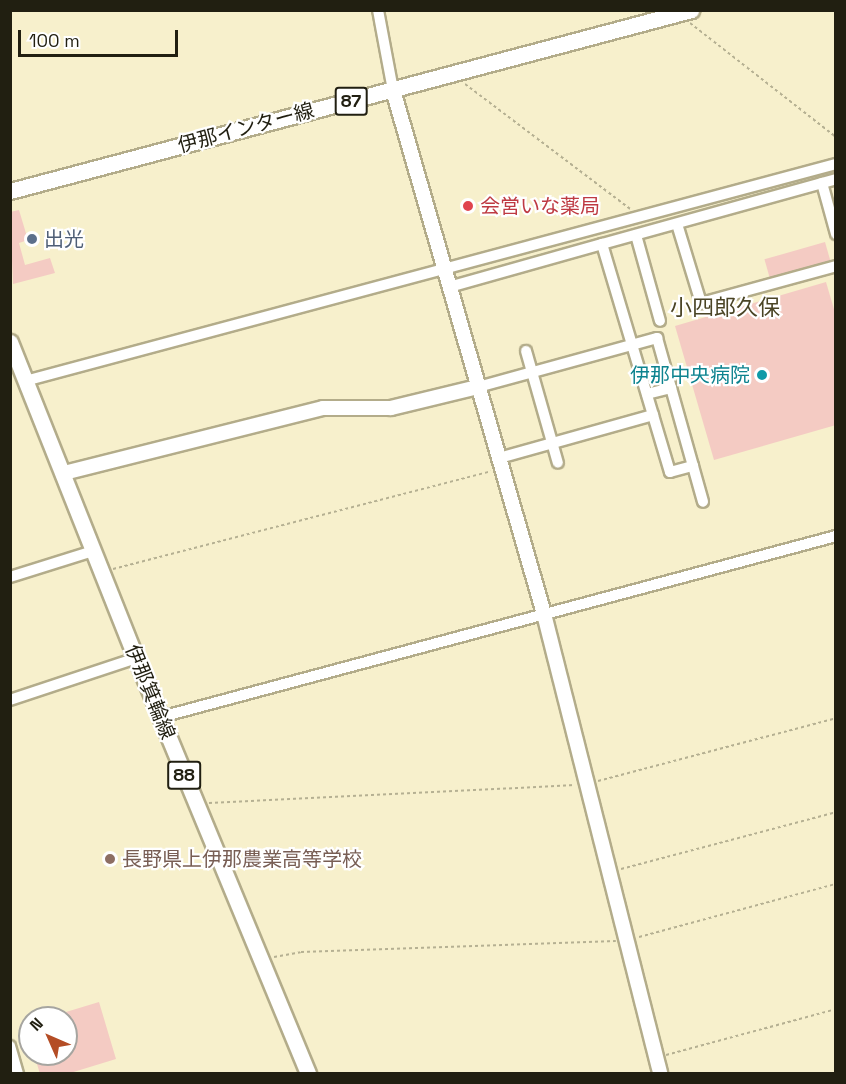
<!DOCTYPE html>
<meta charset="utf-8">
<style>
body{margin:0}
#map{position:relative;width:846px;height:1084px;overflow:hidden;background:#f7f0cc;font-family:"Space Grotesk","Noto Sans JP",sans-serif}
div>[style]{position:absolute}
[style*='--x']{left:calc(var(--x)*1px);top:calc(var(--y)*1px);width:calc(var(--w)*1px);rotate:calc(var(--a)*1deg)}
.building>*{inset:0;background:#f4cbc3;transform-origin:0 0}
.path>*{height:2px;margin-top:-1px;transform-origin:0;background:repeating-linear-gradient(90deg,#b5b092 0 3px,transparent 0 6px)}
.roads{filter:drop-shadow(2px 0 #b3ac8a) drop-shadow(-2px 0 #b3ac8a) drop-shadow(0 2px #b3ac8a) drop-shadow(0 -2px #b3ac8a)}
.street>*{height:10px;margin:-5px;padding:0 5px;transform-origin:5px;border-radius:5px;background:#fff}
.secondary>*{height:14px;margin:-7px;padding:0 7px;transform-origin:7px;border-radius:7px;background:#fff}
.primary>*{height:15px;margin:-7.5px;padding:0 7.5px;transform-origin:7.5px;border-radius:7.5px;background:#fff}
.dots>*{width:16px;height:16px;translate:-50% -50%;box-sizing:border-box;border:3px solid #fff;border-radius:50%}
span{translate:-50% -50%;white-space:nowrap;text-align:center;line-height:1.15;-webkit-text-stroke:4.5px #fff;paint-order:stroke}
.shield-label span{padding:2px 4px;background:#fff;border:2px solid;border-radius:4px;-webkit-text-stroke-width:0}
.shield-label{font-size:18px;color:#211f11;font-weight:700}
.street-label{font-size:20px;color:#211f11}
.health-label{font-size:20px;color:#be3a42}
.left{translate:0 -50%;text-align:left}
.service-label{font-size:20px;color:#4e5e75}
.culture-label{font-size:20px;color:#0d838f}
.right{translate:-100% -50%;text-align:right}
.education-label{font-size:20px;color:#785e54}
.quarter-label{font-size:22px;color:#4a4425}
.frame{position:absolute;inset:0;border:12px solid #211f11;pointer-events:none}
.north{position:absolute;left:18px;top:1006px;width:60px;height:60px;box-sizing:border-box;background:#fff;border:2px solid #a6a5a0;border-radius:50%;rotate:315deg;font-size:16px;font-weight:700;line-height:24px;text-align:center;color:#211f11}
.north::after{content:'';display:block;margin:auto;width:21px;height:27px;background:#b44d25;clip-path:polygon(50% 0,100% 100%,50% 72%,0 100%)}
.scale{position:absolute;left:18px;top:30px;width:160px;height:27px;box-sizing:border-box;border:3px solid #211f11;border-top:0;padding-left:8px;font-size:18px;line-height:21px;white-space:nowrap;color:#211f11;-webkit-text-stroke:4px #fff;paint-order:stroke}
</style>
<div id="map">
<div class="building">
<div style="clip-path:polygon(19px 210px,28px 240px,19px 243px,25px 265px,50px 258px,55px 273px,13px 284px,10px 212px)"></div>
<div style="left:825px;top:242px;width:19px;height:63px;rotate:74deg"></div>
<div style="clip-path:polygon(826px 282px,836px 316px,836px 425px,714px 460px,675px 326px)"></div>
<div style="clip-path:polygon(99px 1002px,116px 1059px,67px 1074px,40px 1074px,34px 1054px,66px 1054px,66px 1012px)"></div>
</div>
<div class="path">
<div style="--x:690;--y:23;--w:185;--a:38"></div>
<div style="--x:465;--y:84;--w:207;--a:37.1"></div>
<div style="--x:113;--y:569;--w:390;--a:-14.5"></div>
<div style="--x:598;--y:781;--w:246;--a:-14.8"></div>
<div style="--x:209;--y:803;--w:366;--a:-2.8"></div>
<div style="--x:621;--y:869;--w:222;--a:-14.8"></div>
<div style="--x:639;--y:937;--w:204;--a:-15.1"></div>
<div style="--x:274;--y:957;--w:27;--a:-10"></div>
<div style="--x:301;--y:952;--w:315;--a:-2"></div>
<div style="--x:666;--y:1055;--w:176;--a:-15.1"></div>
</div>
<div class="roads">
<div class="street">
<div style="--x:378;--y:10;--w:81;--a:79.4"></div>
<div style="--x:822;--y:183;--w:53;--a:74.6"></div>
<div style="--x:677;--y:224;--w:83;--a:73.1"></div>
<div style="--x:701;--y:303;--w:140;--a:-15.3"></div>
<div style="--x:636;--y:235;--w:89;--a:74.4"></div>
<div style="--x:602;--y:244;--w:243;--a:-15.5"></div>
<div style="--x:449;--y:287;--w:159;--a:-15.7"></div>
<div style="--x:602;--y:244;--w:238;--a:73.4"></div>
<div style="--x:670;--y:472;--w:24;--a:-15"></div>
<div style="--x:526;--y:351;--w:116;--a:74.1"></div>
<div style="--x:25;--y:381;--w:840;--a:-14.98"></div>
<div style="--x:478;--y:387;--w:186;--a:-15.3"></div>
<div style="--x:657;--y:338;--w:170;--a:74.3"></div>
<div style="--x:647;--y:394;--w:25;--a:-14"></div>
<div style="--x:499;--y:458;--w:160;--a:-15.6"></div>
<div style="--x:10;--y:577;--w:87;--a:-17.4"></div>
<div style="--x:10;--y:700;--w:133;--a:-18.4"></div>
<div style="--x:161;--y:717;--w:699;--a:-15.01"></div>
<div style="--x:10;--y:1046;--w:29;--a:74"></div>
</div>
<div class="secondary">
<div style="--x:393;--y:90;--w:545;--a:73.92"></div>
<div style="--x:544;--y:614;--w:474;--a:75.8"></div>
<div style="--x:64;--y:473;--w:267;--a:-14.1"></div>
<div style="--x:323;--y:408;--w:68;--a:0"></div>
<div style="--x:391;--y:408;--w:89;--a:-13.6"></div>
</div>
<div class="primary">
<div style="--x:10;--y:191;--w:705;--a:-14.88"></div>
<div style="--x:10;--y:342;--w:340;--a:68.3"></div>
<div style="--x:136;--y:658;--w:450;--a:67.5"></div>
</div>
</div>
<div class="dots">
<div style="left:468px;top:206px;background:#e0444e"></div>
<div style="left:32px;top:239px;background:#5c6f8a"></div>
<div style="left:762px;top:375px;background:#0f9aa8"></div>
<div style="left:110px;top:859px;background:#8d6e63"></div>
</div>
<div class="shield-label">
<span style="left:351px;top:101px">87</span>
<span style="left:184px;top:775px">88</span>
</div>
<div class="street-label">
<span style="left:246px;top:128px;rotate:-15deg">伊那インター線</span>
<span style="left:150px;top:692px;rotate:68deg">伊那箕輪線</span>
</div>
<div class="health-label">
<span class="left" style="left:480px;top:206px">会営いな薬局</span>
</div>
<div class="service-label">
<span class="left" style="left:44px;top:239px">出光</span>
</div>
<div class="culture-label">
<span class="right" style="left:750px;top:375px">伊那中央病院</span>
</div>
<div class="education-label">
<span class="left" style="left:122px;top:859px">長野県上伊那農業高等学校</span>
</div>
<div class="quarter-label">
<span style="left:725px;top:308px">小四郎久保</span>
</div>
<div class="frame"></div>
<div class="north">N</div>
<div class="scale">100 m</div>
</div>
